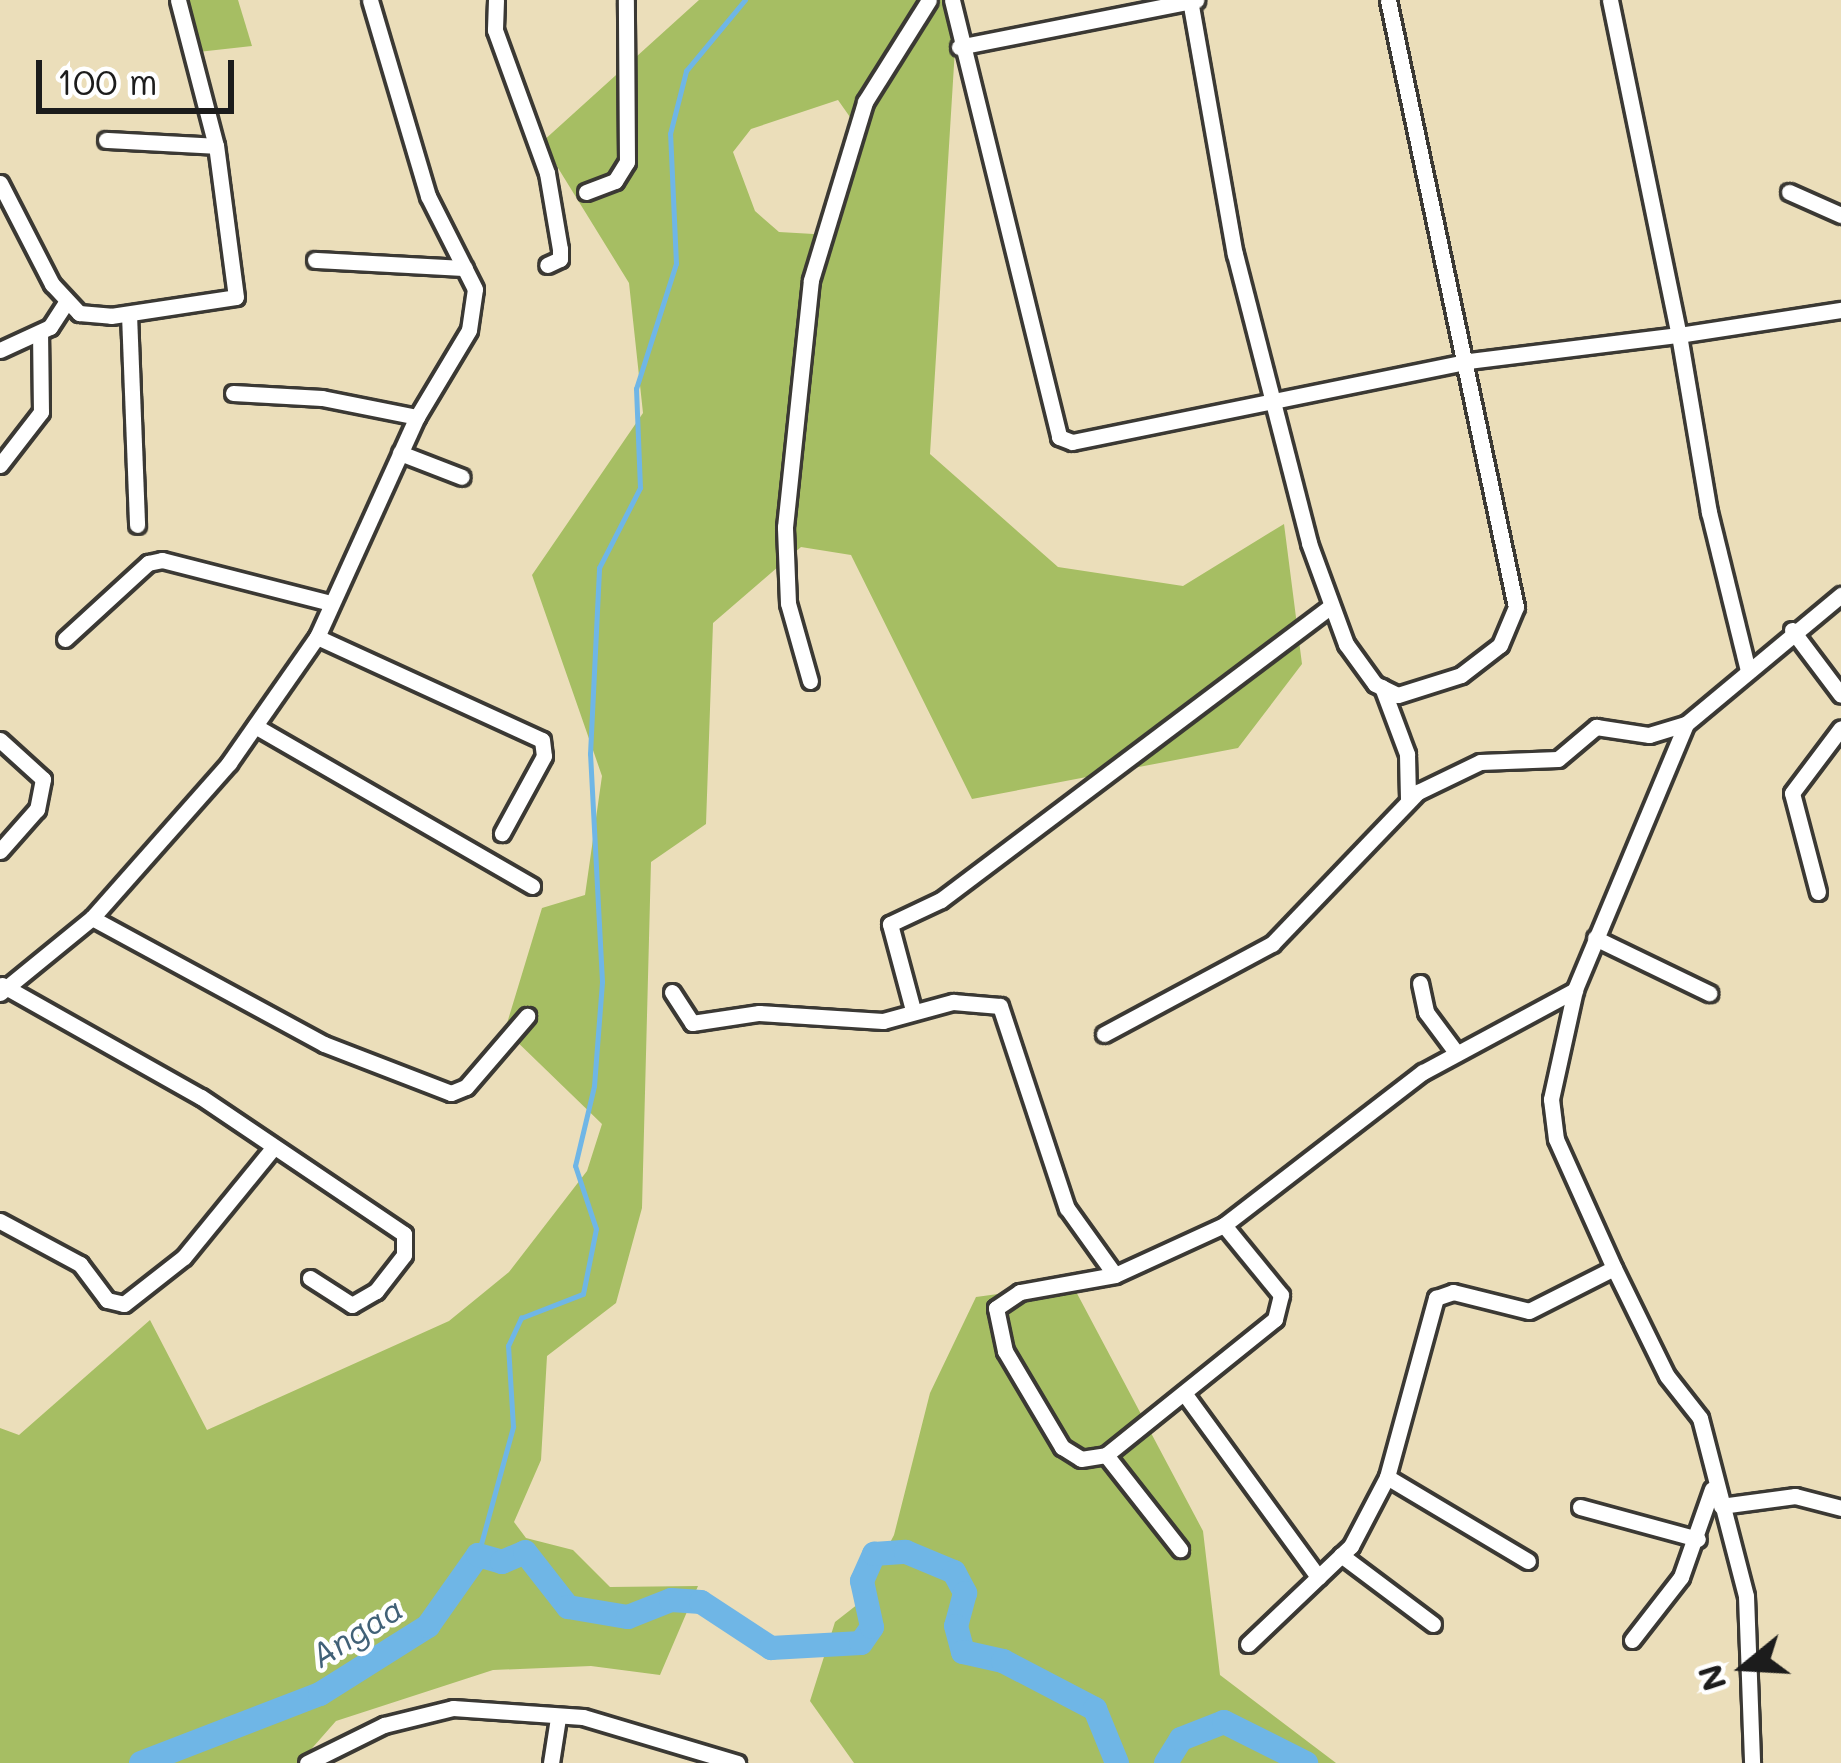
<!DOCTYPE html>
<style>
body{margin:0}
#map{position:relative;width:1841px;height:1763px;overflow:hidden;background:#ebdeba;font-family:Mali,sans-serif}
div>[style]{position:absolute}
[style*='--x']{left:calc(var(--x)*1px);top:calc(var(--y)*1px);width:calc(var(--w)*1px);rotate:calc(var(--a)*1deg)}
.green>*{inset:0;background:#a6be63}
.stream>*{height:4.5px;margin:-2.25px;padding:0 2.25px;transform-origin:2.25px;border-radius:2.25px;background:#6fb6e6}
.river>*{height:24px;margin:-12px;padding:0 12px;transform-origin:12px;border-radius:12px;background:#6fb6e6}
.roads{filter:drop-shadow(3px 0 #3b3934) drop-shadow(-3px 0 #3b3934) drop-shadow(0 3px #3b3934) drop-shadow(0 -3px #3b3934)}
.minor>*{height:15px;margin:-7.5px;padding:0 7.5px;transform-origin:7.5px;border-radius:7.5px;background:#fff}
span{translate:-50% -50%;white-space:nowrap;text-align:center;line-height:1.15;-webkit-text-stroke:9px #fff;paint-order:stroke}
.water-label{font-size:33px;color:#416177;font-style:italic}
.north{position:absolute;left:1685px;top:1607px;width:120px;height:120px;-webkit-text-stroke:9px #fff;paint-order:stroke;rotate:252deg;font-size:33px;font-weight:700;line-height:48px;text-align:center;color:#1c1c1c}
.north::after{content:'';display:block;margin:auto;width:42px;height:54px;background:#1c1c1c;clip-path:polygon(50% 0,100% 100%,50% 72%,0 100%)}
.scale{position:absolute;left:36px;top:60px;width:198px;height:54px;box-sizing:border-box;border:6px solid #1c1c1c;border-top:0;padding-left:15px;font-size:36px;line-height:42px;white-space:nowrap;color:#1c1c1c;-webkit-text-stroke:9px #fff;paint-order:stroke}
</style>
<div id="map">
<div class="green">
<div style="clip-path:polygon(182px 0,238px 0,252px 46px,198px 52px)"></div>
<div style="clip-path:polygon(evenodd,699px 0,958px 0,930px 454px,1058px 567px,1183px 586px,1284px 524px,1302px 664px,1238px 748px,972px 799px,851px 555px,801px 547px,713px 623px,706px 824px,651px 862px,642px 1208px,616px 1303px,547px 1356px,541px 1460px,514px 1522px,526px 1538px,573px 1550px,610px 1587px,698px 1586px,660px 1675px,591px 1666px,493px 1670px,336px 1721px,299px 1763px,0 1763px,0 1428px,19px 1435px,150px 1320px,207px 1430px,449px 1321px,509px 1272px,587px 1171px,602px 1124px,505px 1030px,542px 908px,585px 895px,602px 776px,532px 575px,643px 413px,629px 283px,542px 142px,699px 0,838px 100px,864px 137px,831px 235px,779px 232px,755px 211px,733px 152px,751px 129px,838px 100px)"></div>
<div style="clip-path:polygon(1072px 1284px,1203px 1531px,1220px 1675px,1336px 1763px,854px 1763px,810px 1701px,835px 1622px,858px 1604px,894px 1535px,930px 1393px,976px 1297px)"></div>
</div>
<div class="stream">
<div style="--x:478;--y:1555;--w:133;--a:-74.7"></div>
<div style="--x:513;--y:1427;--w:81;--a:-93.5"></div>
<div style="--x:508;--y:1346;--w:31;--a:-65"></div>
<div style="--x:521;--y:1318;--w:66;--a:-21.2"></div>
<div style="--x:583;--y:1294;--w:66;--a:-78.7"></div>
<div style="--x:596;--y:1229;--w:66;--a:-108.4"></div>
<div style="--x:575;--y:1166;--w:82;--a:-76.6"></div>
<div style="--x:594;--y:1086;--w:104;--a:-85.6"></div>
<div style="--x:602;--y:982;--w:228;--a:-93"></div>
<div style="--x:590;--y:754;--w:186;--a:-87.2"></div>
<div style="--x:599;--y:568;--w:90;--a:-62.9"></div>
<div style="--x:640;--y:488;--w:99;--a:-92.3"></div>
<div style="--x:636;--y:389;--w:131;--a:-72.3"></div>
<div style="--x:676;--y:264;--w:130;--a:-92.6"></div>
<div style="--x:670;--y:134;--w:65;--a:-75.7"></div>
<div style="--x:686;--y:71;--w:92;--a:-50.3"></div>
</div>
<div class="river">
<div style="--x:141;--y:1763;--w:192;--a:-21.1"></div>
<div style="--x:320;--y:1694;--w:128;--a:-32.2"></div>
<div style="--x:428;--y:1626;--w:87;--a:-54.8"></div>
<div style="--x:478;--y:1555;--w:25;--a:16"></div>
<div style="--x:502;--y:1562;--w:25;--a:-23"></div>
<div style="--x:525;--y:1552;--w:70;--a:52"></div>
<div style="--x:568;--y:1607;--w:61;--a:9.5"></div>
<div style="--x:628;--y:1617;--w:46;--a:-21.6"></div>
<div style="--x:671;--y:1600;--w:30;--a:4"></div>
<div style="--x:701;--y:1602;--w:84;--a:33.3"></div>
<div style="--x:771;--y:1648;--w:90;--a:-3.2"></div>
<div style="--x:861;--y:1643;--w:19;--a:-55"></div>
<div style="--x:872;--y:1627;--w:47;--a:-102.3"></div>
<div style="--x:862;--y:1581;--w:30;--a:-66"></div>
<div style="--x:874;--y:1554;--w:32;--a:-4"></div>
<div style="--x:906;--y:1552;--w:52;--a:22.6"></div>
<div style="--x:954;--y:1572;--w:24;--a:62"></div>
<div style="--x:965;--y:1593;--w:34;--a:105"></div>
<div style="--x:956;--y:1626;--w:27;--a:75"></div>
<div style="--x:963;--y:1652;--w:41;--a:12.7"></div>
<div style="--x:1003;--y:1661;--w:104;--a:27.6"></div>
<div style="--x:1095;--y:1709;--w:58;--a:67.8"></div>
<div style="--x:1166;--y:1763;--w:28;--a:-58"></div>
<div style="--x:1181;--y:1739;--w:46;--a:-21.6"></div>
<div style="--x:1224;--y:1722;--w:92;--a:26.6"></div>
</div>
<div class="roads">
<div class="minor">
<div style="--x:496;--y:0;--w:30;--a:92"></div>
<div style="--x:495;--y:30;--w:152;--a:70"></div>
<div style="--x:547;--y:173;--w:77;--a:80.3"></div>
<div style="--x:560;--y:249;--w:10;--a:90"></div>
<div style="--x:560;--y:259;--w:14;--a:155"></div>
<div style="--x:952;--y:0;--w:450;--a:76.2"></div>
<div style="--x:1059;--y:437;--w:14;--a:21"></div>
<div style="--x:1072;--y:442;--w:405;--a:-11.5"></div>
<div style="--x:1469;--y:361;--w:212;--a:-7.1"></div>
<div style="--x:1679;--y:335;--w:180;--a:80.4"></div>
<div style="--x:1709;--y:512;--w:164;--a:76.2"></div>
<div style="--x:1190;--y:0;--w:258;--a:80"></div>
<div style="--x:1235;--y:254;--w:298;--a:75.6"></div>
<div style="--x:1309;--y:543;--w:108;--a:69.9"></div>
<div style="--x:1346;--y:644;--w:49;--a:54.1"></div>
<div style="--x:1375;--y:684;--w:25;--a:26"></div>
<div style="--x:1398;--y:695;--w:66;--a:-17.6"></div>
<div style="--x:1461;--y:675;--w:49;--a:-37.6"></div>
<div style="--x:1500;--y:645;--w:41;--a:-67.2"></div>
<div style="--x:1516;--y:607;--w:620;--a:-101.91"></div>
<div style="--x:1610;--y:0;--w:342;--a:78.4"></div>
<div style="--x:1679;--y:335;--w:164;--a:-8.8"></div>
<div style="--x:959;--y:47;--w:242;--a:-11.2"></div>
<div style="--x:106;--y:140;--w:110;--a:3.1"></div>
<div style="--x:0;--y:183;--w:114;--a:62.8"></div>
<div style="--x:52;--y:284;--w:40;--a:47"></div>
<div style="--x:79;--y:313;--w:32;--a:5"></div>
<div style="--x:111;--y:316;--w:126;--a:-8.6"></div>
<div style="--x:236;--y:297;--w:152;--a:-97.5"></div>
<div style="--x:216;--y:146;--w:151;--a:-104.6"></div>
<div style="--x:586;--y:192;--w:31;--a:-21"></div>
<div style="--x:615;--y:181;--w:22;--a:-58"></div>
<div style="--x:627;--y:162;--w:162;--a:-90.4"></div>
<div style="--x:1789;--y:192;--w:57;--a:23.9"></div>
<div style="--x:315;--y:260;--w:150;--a:3.1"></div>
<div style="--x:129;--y:314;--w:211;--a:87.8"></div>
<div style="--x:0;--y:350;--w:55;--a:-24.7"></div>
<div style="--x:50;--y:327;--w:27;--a:-57"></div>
<div style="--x:233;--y:393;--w:89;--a:3.2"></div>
<div style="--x:322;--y:398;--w:97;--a:11.3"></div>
<div style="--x:400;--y:453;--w:66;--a:21.2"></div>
<div style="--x:0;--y:465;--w:67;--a:-52.3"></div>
<div style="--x:41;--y:412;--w:79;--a:-90.7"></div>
<div style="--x:1792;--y:630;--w:81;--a:53"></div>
<div style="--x:317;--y:637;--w:247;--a:24.6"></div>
<div style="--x:542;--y:740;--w:16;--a:83"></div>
<div style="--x:544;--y:756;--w:88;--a:118.6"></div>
<div style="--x:65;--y:639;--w:113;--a:-42.5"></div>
<div style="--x:148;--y:563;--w:14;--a:-12"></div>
<div style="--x:162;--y:560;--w:174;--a:14.3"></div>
<div style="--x:810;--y:681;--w:81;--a:-105.8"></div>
<div style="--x:788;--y:603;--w:76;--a:-92.3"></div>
<div style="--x:785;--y:527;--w:248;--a:-84"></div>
<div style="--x:811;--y:280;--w:186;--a:-73.1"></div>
<div style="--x:865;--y:102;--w:120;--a:-57.9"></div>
<div style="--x:1382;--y:687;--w:72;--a:69.5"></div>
<div style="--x:1407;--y:754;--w:45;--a:88.7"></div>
<div style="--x:1686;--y:724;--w:288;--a:112.7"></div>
<div style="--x:1575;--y:990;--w:112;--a:102.4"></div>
<div style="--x:1551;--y:1099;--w:40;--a:82.9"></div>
<div style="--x:1556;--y:1139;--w:141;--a:65.8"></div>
<div style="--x:1614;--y:1268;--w:120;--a:63.9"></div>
<div style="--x:1667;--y:1376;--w:53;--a:51.8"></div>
<div style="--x:1700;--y:1418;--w:184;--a:75.5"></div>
<div style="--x:1746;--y:1596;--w:167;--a:87.9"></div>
<div style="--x:255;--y:726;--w:320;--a:30"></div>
<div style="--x:0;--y:740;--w:58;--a:42.2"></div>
<div style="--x:43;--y:779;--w:31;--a:101"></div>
<div style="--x:37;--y:809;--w:56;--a:131.4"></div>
<div style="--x:1818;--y:892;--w:102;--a:-104.7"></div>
<div style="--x:1792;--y:793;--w:81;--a:-53"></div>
<div style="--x:92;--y:918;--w:264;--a:28.5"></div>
<div style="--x:324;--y:1044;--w:136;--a:21.1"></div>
<div style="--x:451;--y:1093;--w:16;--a:-22"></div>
<div style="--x:466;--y:1087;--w:94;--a:-49.3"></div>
<div style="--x:1595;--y:938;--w:127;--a:25.8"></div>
<div style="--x:1420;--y:983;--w:30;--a:78"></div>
<div style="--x:1426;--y:1012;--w:49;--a:53.4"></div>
<div style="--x:2;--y:985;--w:228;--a:29.4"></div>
<div style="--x:201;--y:1097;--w:245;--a:34"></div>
<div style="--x:404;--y:1234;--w:21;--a:90"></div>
<div style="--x:404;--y:1255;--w:46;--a:127.9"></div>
<div style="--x:376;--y:1291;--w:28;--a:150"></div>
<div style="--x:352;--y:1305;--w:50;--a:-147.3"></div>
<div style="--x:672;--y:992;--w:37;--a:57"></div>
<div style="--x:692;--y:1023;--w:68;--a:-8.5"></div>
<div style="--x:759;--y:1013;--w:124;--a:3.7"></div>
<div style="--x:883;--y:1021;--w:73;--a:-15.2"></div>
<div style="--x:953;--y:1002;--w:47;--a:4.9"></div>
<div style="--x:1000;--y:1006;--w:213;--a:71.7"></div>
<div style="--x:1067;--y:1208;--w:82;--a:54.4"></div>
<div style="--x:1115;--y:1275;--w:120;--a:-24.6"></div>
<div style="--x:1224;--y:1225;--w:251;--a:-37.6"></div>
<div style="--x:1423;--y:1072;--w:173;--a:-28.3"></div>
<div style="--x:0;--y:993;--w:119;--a:-39.2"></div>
<div style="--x:92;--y:918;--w:207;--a:-48.5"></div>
<div style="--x:229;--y:763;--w:154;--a:-55.1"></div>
<div style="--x:317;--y:637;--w:242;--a:-65.6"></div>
<div style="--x:417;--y:417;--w:101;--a:-59.1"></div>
<div style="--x:469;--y:330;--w:41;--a:-81.7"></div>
<div style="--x:475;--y:289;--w:104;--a:-116.8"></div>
<div style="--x:428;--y:196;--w:204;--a:-106.5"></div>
<div style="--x:913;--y:1010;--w:89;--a:-105"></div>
<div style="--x:890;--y:924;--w:56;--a:-25.2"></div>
<div style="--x:941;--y:900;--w:488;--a:-37"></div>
<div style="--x:1104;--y:1034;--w:191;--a:-28.2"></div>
<div style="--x:1272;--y:944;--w:211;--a:-46.2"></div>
<div style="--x:1418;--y:792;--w:69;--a:-25.8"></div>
<div style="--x:1480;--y:762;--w:78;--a:-2.2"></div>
<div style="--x:1558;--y:759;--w:50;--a:-40.1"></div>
<div style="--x:1596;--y:727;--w:54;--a:8.6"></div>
<div style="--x:1649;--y:735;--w:39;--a:-17"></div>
<div style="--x:1686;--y:724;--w:202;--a:-39.8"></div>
<div style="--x:0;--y:1221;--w:91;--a:28.3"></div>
<div style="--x:80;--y:1264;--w:45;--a:53.1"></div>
<div style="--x:107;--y:1300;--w:17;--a:13"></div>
<div style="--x:124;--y:1304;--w:76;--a:-38.1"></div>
<div style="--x:184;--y:1257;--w:141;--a:-50.8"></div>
<div style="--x:1115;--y:1275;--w:97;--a:169.9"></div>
<div style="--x:1020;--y:1292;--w:29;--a:146"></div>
<div style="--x:996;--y:1308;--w:44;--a:78.2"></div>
<div style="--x:1005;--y:1351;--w:112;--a:59.3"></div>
<div style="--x:1062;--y:1447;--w:22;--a:32"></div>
<div style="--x:1081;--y:1459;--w:25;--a:-9"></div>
<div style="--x:1106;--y:1455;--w:217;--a:-38.8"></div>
<div style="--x:1275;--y:1319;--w:25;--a:-76"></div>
<div style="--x:1281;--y:1295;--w:90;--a:-129.2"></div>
<div style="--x:1184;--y:1393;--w:228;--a:53.9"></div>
<div style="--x:1106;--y:1455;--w:120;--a:51.8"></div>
<div style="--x:1387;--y:1477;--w:164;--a:30.8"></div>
<div style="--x:1721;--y:1506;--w:75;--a:-7.7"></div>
<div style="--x:1795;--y:1496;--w:48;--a:14.6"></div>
<div style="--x:1580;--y:1507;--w:122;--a:15.2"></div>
<div style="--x:1341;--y:1555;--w:115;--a:36.9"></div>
<div style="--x:1632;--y:1640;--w:80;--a:-52.1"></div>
<div style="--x:1681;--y:1577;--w:93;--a:-70.6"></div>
<div style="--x:1248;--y:1644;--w:142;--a:-43.6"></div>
<div style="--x:1351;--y:1546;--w:78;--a:-62.4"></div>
<div style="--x:1387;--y:1477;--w:186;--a:-74.7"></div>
<div style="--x:1436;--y:1298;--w:18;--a:-19"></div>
<div style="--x:1453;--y:1292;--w:78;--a:14"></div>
<div style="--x:1529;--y:1311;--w:95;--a:-26.8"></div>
<div style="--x:307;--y:1763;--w:86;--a:-26.3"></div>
<div style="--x:384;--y:1725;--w:71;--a:-13.8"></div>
<div style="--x:453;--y:1708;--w:130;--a:4"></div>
<div style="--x:583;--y:1717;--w:161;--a:16.6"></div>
<div style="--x:551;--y:1763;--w:46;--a:-81.2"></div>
</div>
</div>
<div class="water-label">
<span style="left:356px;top:1631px;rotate:-32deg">Angaa</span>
</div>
<div class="north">N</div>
<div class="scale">100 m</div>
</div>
